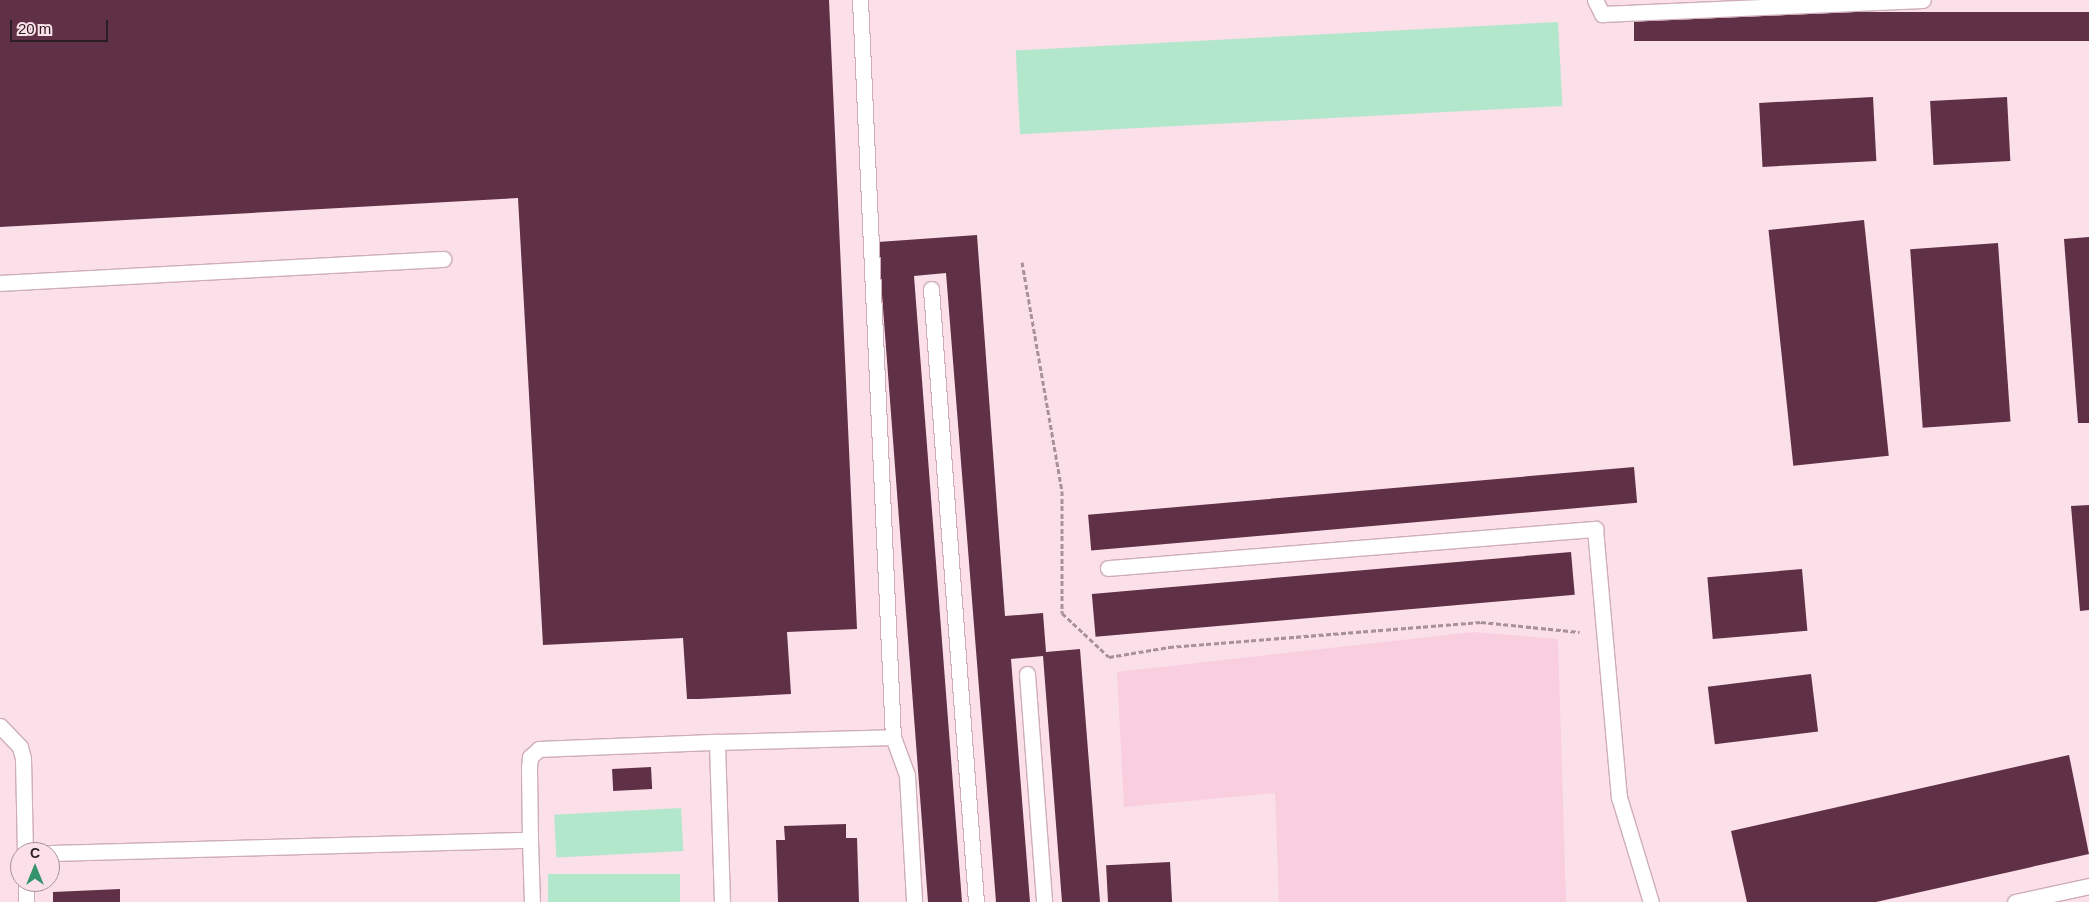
<!DOCTYPE html>
<meta charset="utf-8">
<style>
body{margin:0}
#map{position:relative;width:2089px;height:902px;overflow:hidden;background:#fbdfe9;font-family:Helvetica,sans-serif}
div>[style]{position:absolute}
[style*='--x']{left:calc(var(--x)*1px);top:calc(var(--y)*1px);width:calc(var(--w)*1px);rotate:calc(var(--a)*1deg)}
.built>*{inset:0;background:#f9cfdf}
.green>*{inset:0;background:#b2e7cb;transform-origin:0 0}
.building>*{inset:0;background:#603146;transform-origin:0 0}
.path>*{height:3px;margin-top:-1.5px;transform-origin:0;background:repeating-linear-gradient(90deg,#a8929a 0 5px,transparent 0 7.5px)}
.roads{filter:drop-shadow(1px 0 #ceadb9) drop-shadow(-1px 0 #ceadb9) drop-shadow(0 1px #ceadb9) drop-shadow(0 -1px #ceadb9)}
.service>*{height:15px;margin:-7.5px;padding:0 7.5px;transform-origin:7.5px;border-radius:7.5px;background:#fff}
span{translate:-50% -50%;white-space:nowrap;text-align:center;line-height:1.15;-webkit-text-stroke:5px #fbdfe9;paint-order:stroke}
.north{position:absolute;left:10px;top:842px;width:50px;height:50px;box-sizing:border-box;background:#fbdfe9;border:1px solid #a8929a;border-radius:50%;rotate:0deg;font-size:14px;font-weight:700;line-height:20px;text-align:center;color:#2b1e23}
.north::after{content:'';display:block;margin:auto;width:18px;height:22px;background:#35936b;clip-path:polygon(50% 0,100% 100%,50% 72%,0 100%)}
.scale{position:absolute;left:10px;top:20px;width:98px;height:22px;box-sizing:border-box;border:2px solid #2b1e23;border-top:0;padding-left:6px;font-size:15px;line-height:18px;white-space:nowrap;color:#2b1e23;-webkit-text-stroke:4px #fbdfe9;paint-order:stroke}
</style>
<div id="map">
<div class="built">
<div style="clip-path:polygon(1473px 632px,1558px 639px,1566px 902px,1279px 902px,1275px 793px,1124px 807px,1117px 672px)"></div>
</div>
<div class="green">
<div style="left:1558px;top:22px;width:84px;height:543px;rotate:87deg"></div>
<div style="left:681px;top:808px;width:43px;height:127px;rotate:87deg"></div>
<div style="left:680px;top:874px;width:28px;height:132px;rotate:90deg"></div>
</div>
<div class="building">
<div style="clip-path:polygon(0 0,829px 0,857px 629px,787px 632px,791px 694px,699px 699px,687px 699px,683px 638px,543px 645px,518px 198px,0 227px)"></div>
<div style="left:2089px;top:12px;width:29px;height:455px;rotate:90deg"></div>
<div style="left:1873px;top:97px;width:64px;height:114px;rotate:87deg"></div>
<div style="left:2007px;top:97px;width:64px;height:77px;rotate:87deg"></div>
<div style="left:1864px;top:220px;width:237px;height:96px;rotate:84deg"></div>
<div style="clip-path:polygon(977px 235px,1005px 616px,1043px 613px,1046px 652px,1080px 649px,1100px 902px,1062px 902px,1043px 656px,1011px 659px,1030px 902px,996px 902px,946px 273px,914px 276px,962px 902px,928px 902px,878px 242px)"></div>
<div style="clip-path:polygon(2089px 237px,2089px 423px,2078px 423px,2064px 239px)"></div>
<div style="left:1998px;top:243px;width:179px;height:88px;rotate:86deg"></div>
<div style="left:1634px;top:467px;width:36px;height:548px;rotate:85deg"></div>
<div style="clip-path:polygon(2089px 505px,2089px 610px,2080px 611px,2071px 506px)"></div>
<div style="left:1571px;top:552px;width:43px;height:481px;rotate:85deg"></div>
<div style="left:1802px;top:569px;width:62px;height:95px;rotate:85deg"></div>
<div style="left:1811px;top:674px;width:58px;height:104px;rotate:83deg"></div>
<div style="clip-path:polygon(2069px 755px,2089px 854px,1876px 902px,1747px 902px,1731px 831px)"></div>
<div style="left:651px;top:767px;width:22px;height:39px;rotate:87deg"></div>
<div style="clip-path:polygon(846px 824px,846px 838px,857px 838px,859px 902px,778px 902px,776px 840px,785px 840px,784px 826px)"></div>
<div style="left:1170px;top:862px;width:40px;height:64px;rotate:87deg"></div>
<div style="clip-path:polygon(120px 889px,120px 902px,53px 902px,53px 892px)"></div>
</div>
<div class="path">
<div style="--x:1022;--y:262;--w:232;--a:80.1"></div>
<div style="--x:1062;--y:491;--w:122;--a:90"></div>
<div style="--x:1062;--y:613;--w:64;--a:43.1"></div>
<div style="--x:1109;--y:657;--w:61;--a:-9.5"></div>
<div style="--x:1169;--y:647;--w:313;--a:-4.6"></div>
<div style="--x:1481;--y:622;--w:99;--a:5.8"></div>
</div>
<div class="roads">
<div class="service">
<div style="--x:860;--y:0;--w:738;--a:87.44"></div>
<div style="--x:893;--y:737;--w:40;--a:69.8"></div>
<div style="--x:907;--y:775;--w:127;--a:86.8"></div>
<div style="--x:1595;--y:0;--w:16;--a:63"></div>
<div style="--x:1602;--y:14;--w:321;--a:-2.5"></div>
<div style="--x:0;--y:283;--w:444;--a:-3.1"></div>
<div style="--x:931;--y:289;--w:615;--a:85.8"></div>
<div style="--x:1108;--y:568;--w:489;--a:-4.6"></div>
<div style="--x:1595;--y:529;--w:269;--a:84.9"></div>
<div style="--x:1619;--y:797;--w:110;--a:73.1"></div>
<div style="--x:1027;--y:674;--w:229;--a:85.7"></div>
<div style="--x:0;--y:726;--w:29;--a:46"></div>
<div style="--x:20;--y:747;--w:11;--a:75"></div>
<div style="--x:23;--y:758;--w:94;--a:88.8"></div>
<div style="--x:530;--y:840;--w:72;--a:-90.8"></div>
<div style="--x:529;--y:768;--w:11;--a:-85"></div>
<div style="--x:530;--y:757;--w:12;--a:-42"></div>
<div style="--x:539;--y:749;--w:178;--a:-2.3"></div>
<div style="--x:50;--y:853;--w:480;--a:-1.6"></div>
<div style="--x:530;--y:840;--w:62;--a:88.2"></div>
<div style="--x:26;--y:882;--w:20;--a:90"></div>
<div style="--x:722;--y:902;--w:160;--a:-91.8"></div>
<div style="--x:717;--y:742;--w:176;--a:-1.6"></div>
<div style="--x:2015;--y:902;--w:76;--a:-12.2"></div>
</div>
</div>
<div class="north">С</div>
<div class="scale">20 m</div>
</div>
